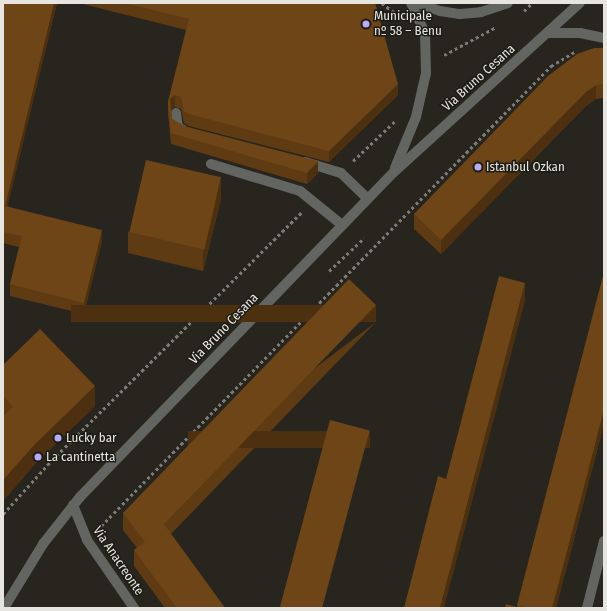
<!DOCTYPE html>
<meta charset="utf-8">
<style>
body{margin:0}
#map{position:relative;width:607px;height:611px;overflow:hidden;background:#27251e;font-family:"Fira Sans Condensed",sans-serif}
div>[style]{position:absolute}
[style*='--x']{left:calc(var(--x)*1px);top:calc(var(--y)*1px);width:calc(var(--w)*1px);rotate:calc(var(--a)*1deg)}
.path>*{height:2.5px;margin-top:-1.25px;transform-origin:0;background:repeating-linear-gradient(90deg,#7c7b75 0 3px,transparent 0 6px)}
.lane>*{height:10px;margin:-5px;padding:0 5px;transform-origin:5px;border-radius:5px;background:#636561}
.street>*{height:10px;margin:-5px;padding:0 5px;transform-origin:5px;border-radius:5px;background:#636561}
.wall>*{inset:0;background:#5f3b13}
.shaded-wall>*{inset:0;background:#4d300f;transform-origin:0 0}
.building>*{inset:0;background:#6e4516;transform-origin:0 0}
.dots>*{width:11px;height:11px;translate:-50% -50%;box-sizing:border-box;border:2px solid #1d1c15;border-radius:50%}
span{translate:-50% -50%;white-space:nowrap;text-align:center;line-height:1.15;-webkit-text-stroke:3px #1d1c15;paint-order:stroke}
.poi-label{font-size:13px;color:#e6e5e0}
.left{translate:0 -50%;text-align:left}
.street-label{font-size:13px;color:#e6e5e0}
.frame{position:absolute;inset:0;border:4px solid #e6e5e0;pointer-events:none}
</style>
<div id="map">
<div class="path">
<div style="--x:382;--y:3;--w:16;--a:38"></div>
<div style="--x:524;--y:11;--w:11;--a:-45"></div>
<div style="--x:444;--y:55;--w:59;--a:-28.3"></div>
<div style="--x:353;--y:161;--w:57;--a:-43.6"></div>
<div style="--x:329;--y:271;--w:48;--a:-43.3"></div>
<div style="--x:3;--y:514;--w:73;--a:-47.8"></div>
<div style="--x:52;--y:460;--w:351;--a:-44.8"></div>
<div style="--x:101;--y:526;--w:644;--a:-45.63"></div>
<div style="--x:551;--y:66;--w:27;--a:-31"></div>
</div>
<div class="lane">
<div style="--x:176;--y:113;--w:14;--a:82"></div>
<div style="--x:178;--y:127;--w:6;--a:31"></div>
<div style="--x:305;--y:162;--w:38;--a:17"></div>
<div style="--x:341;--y:173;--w:37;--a:44"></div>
<div style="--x:211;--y:164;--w:93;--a:16.9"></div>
<div style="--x:300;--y:191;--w:54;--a:39"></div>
</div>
<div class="street">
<div style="--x:418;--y:3;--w:23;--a:20"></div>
<div style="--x:440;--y:11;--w:20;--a:9"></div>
<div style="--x:460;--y:14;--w:21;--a:-5"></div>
<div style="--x:481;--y:12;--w:28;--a:-18"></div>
<div style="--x:548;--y:33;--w:32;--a:0"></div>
<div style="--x:580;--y:33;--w:25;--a:12"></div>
<div style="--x:395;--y:168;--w:55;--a:-67.6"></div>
<div style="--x:416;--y:117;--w:45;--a:-77.2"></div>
<div style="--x:426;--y:73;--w:40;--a:-91.4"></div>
<div style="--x:425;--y:33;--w:33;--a:-115"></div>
<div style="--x:73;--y:505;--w:38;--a:68"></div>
<div style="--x:87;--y:540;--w:83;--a:55.3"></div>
<div style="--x:4;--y:608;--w:75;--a:-58.6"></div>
<div style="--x:43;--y:544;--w:60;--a:-51.8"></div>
<div style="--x:80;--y:497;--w:452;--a:-46"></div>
<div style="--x:394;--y:172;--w:251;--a:-42.3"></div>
<div style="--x:587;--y:608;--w:69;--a:-75.8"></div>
</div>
<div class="wall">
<div style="clip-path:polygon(3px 3px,57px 3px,7px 206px,102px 241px,84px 314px,10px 296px,10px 284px,19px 247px,3px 243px)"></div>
<div style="clip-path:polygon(79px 3px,375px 3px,398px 95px,329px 162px,189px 126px,184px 123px,181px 109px,175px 107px,171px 110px,172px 119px,184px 126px,318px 173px,307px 184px,171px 144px,168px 114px,168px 102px,186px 30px)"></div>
<div style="clip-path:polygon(604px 48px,604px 98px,596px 99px,586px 106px,441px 254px,414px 229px,414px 214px)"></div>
<div style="clip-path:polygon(221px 199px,203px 271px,128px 253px,128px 232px)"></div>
<div style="clip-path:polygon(376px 322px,171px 534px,225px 608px,165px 608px,134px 566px,134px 550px,137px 548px,123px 530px,123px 513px)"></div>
<div style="clip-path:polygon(3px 365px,95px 406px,35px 464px,3px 501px)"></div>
<div style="clip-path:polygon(604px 424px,556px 608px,505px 608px,517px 608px,517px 605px)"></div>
</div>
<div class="shaded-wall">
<div style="clip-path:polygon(54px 3px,57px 3px,5px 217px,5px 206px)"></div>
<div style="clip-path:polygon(398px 84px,398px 95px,329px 162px,329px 151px)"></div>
<div style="clip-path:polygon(596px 85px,596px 99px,586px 106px,441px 254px,441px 240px,586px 92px)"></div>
<div style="clip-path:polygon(175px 95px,175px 107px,170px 111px,170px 99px)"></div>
<div style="clip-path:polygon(318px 161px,318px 173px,307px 184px,307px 173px)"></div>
<div style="clip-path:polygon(221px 178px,221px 199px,203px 271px,203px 251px)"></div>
<div style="clip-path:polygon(102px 230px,102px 241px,84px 314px,84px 303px)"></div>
<div style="clip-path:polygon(525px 283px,525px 301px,444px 608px,440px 608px)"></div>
<div style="left:376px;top:305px;width:17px;height:305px;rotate:90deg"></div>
<div style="clip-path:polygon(95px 386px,95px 406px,35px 464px,3px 501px,3px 480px,35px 444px)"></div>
<div style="clip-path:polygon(604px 410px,604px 424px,556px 608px,552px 608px)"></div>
<div style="left:370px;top:431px;width:17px;height:182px;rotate:90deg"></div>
</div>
<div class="building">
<div style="clip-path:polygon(3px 3px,54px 3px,5px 206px,102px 230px,84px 303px,10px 284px,22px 236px,3px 232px)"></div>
<div style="clip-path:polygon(125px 3px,375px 3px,398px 84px,329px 151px,189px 114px,184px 111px,181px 97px,175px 95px,170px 99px,172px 119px,184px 126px,318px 161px,307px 173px,171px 133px,168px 102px,189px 19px)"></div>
<div style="clip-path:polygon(594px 48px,604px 48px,604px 84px,596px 85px,586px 92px,441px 240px,414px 214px,548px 76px,577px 54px)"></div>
<div style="left:146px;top:160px;width:77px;height:74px;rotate:13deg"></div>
<div style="clip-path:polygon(604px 272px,604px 410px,552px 608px,529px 608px,517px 605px)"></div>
<div style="clip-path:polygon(499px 276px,525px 283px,440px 608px,404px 608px,438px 476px,446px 479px)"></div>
<div style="clip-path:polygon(349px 279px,376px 305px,164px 524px,225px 608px,177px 608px,134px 550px,145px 542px,123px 513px)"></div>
<div style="clip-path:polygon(40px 329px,95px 386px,35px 444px,3px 480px,3px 416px,13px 407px,3px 396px,3px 365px)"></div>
<div style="left:330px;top:420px;width:41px;height:193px;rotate:15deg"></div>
<div style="clip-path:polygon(506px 604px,519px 608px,505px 608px)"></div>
</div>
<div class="dots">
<div style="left:366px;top:24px;background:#baaaf7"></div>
<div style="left:478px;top:167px;background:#baaaf7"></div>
<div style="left:58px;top:438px;background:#baaaf7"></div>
<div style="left:38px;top:457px;background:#baaaf7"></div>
</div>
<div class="poi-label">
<span class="left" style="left:374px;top:24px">Municipale<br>nº 58 – Benu</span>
<span class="left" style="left:486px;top:167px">Istanbul Ozkan</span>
<span class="left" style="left:66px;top:438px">Lucky bar</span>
<span class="left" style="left:46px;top:457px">La cantinetta</span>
</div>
<div class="street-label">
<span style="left:479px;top:78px;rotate:-42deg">Via Bruno Cesana</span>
<span style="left:224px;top:329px;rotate:-46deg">Via Bruno Cesana</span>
<span style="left:118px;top:561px;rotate:56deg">Via Anacreonte</span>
</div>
<div class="frame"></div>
</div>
